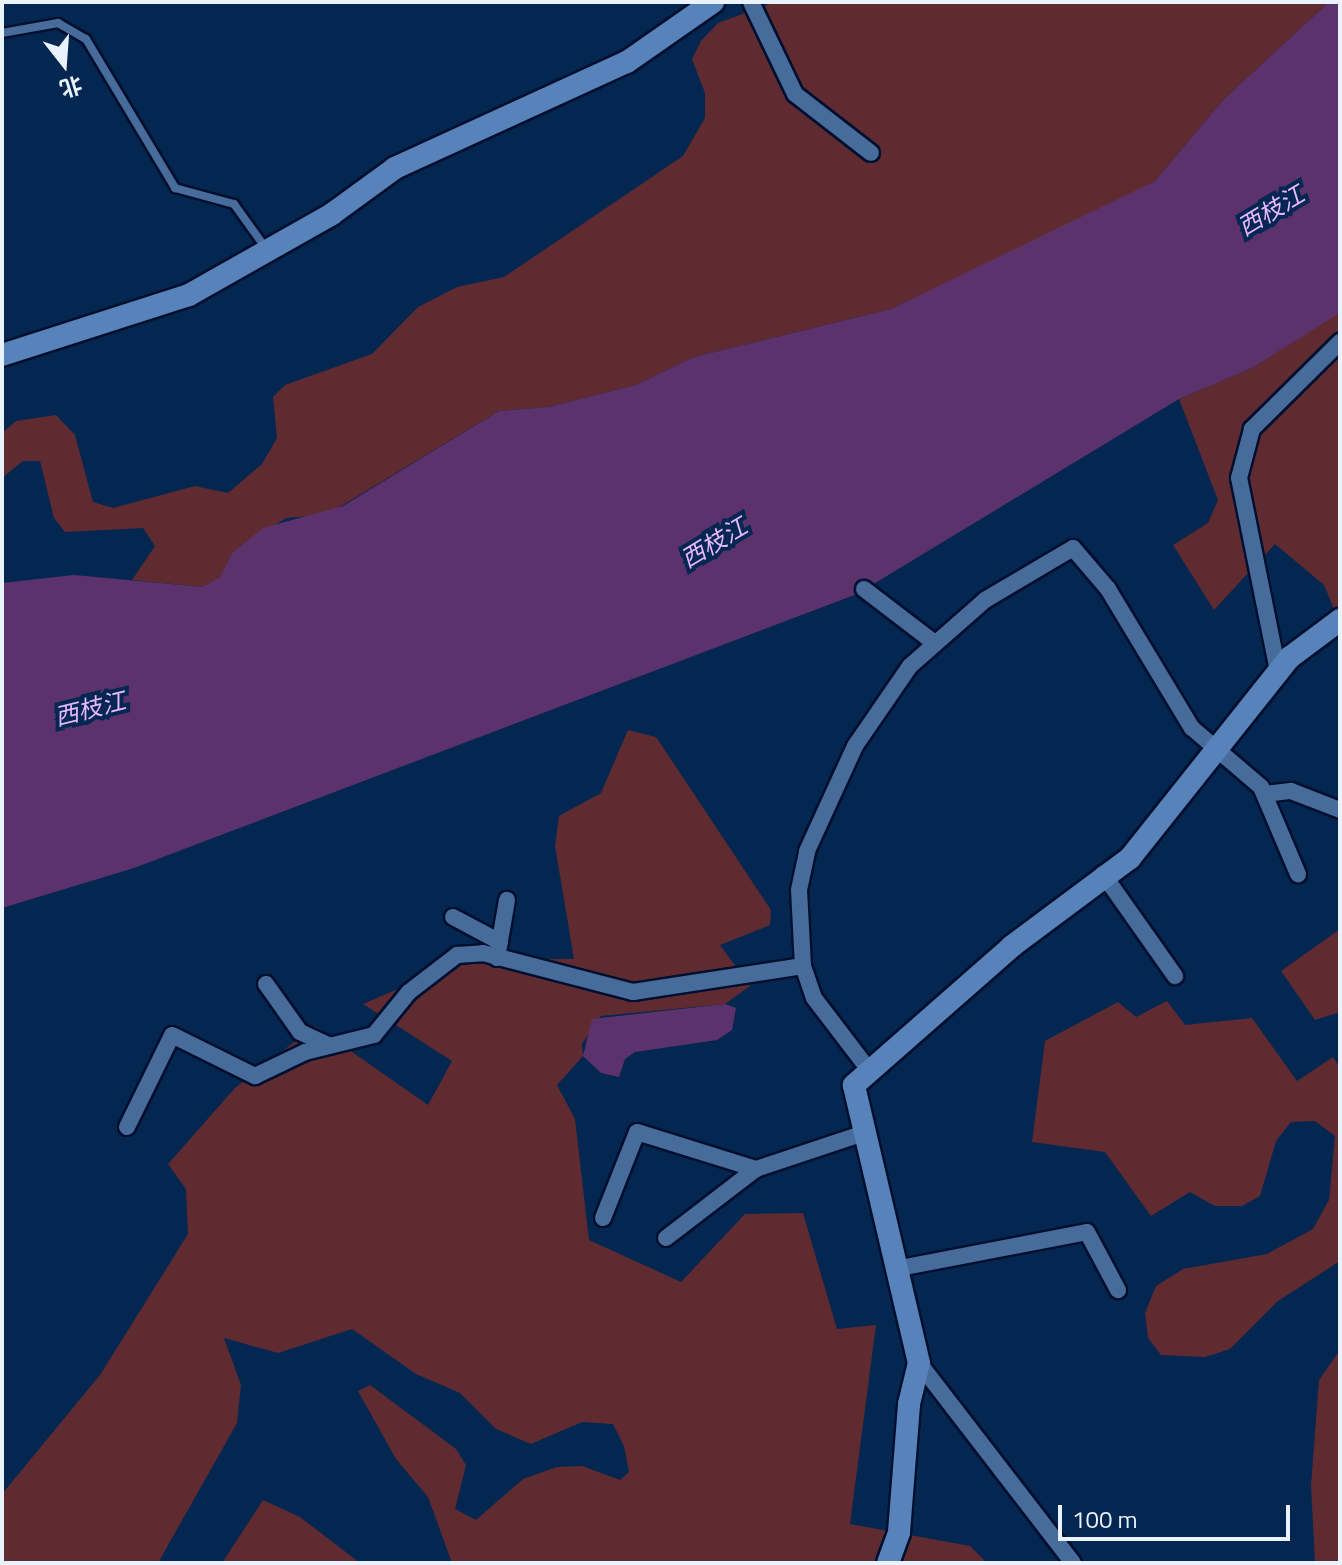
<!DOCTYPE html>
<meta charset="utf-8">
<style>
body{margin:0}
#map{position:relative;width:1342px;height:1565px;overflow:hidden;background:#032751;font-family:"Titillium Web","Noto Sans SC",sans-serif}
div>[style]{position:absolute}
[style*='--x']{left:calc(var(--x)*1px);top:calc(var(--y)*1px);width:calc(var(--w)*1px);rotate:calc(var(--a)*1deg)}
.green>*{inset:0;background:#5f2b30}
.water>*{inset:0;background:#5c326d}
.roads{filter:drop-shadow(2px 0 #000f2e) drop-shadow(-2px 0 #000f2e) drop-shadow(0 2px #000f2e) drop-shadow(0 -2px #000f2e)}
.lane>*{height:8px;margin:-4px;padding:0 4px;transform-origin:4px;border-radius:4px;background:#476c9c}
.street>*{height:16px;margin:-8px;padding:0 8px;transform-origin:8px;border-radius:8px;background:#476c9c}
.secondary>*{height:22px;margin:-11px;padding:0 11px;transform-origin:11px;border-radius:11px;background:#5782ba}
span{translate:-50% -50%;white-space:nowrap;text-align:center;line-height:1.15;-webkit-text-stroke:8px #032751;paint-order:stroke}
.water-label{font-size:24px;color:#e9b8fe;font-style:italic}
.frame{position:absolute;inset:0;border:4px solid #eaf2fd;pointer-events:none}
.north{position:absolute;left:24px;top:24px;width:80px;height:80px;-webkit-text-stroke:6px #032751;paint-order:stroke;rotate:163deg;font-size:22px;font-weight:700;line-height:32px;text-align:center;color:#eaf2fd}
.north::after{content:'';display:block;margin:auto;width:28px;height:36px;background:#eaf2fd;clip-path:polygon(50% 0,100% 100%,50% 72%,0 100%)}
.scale{position:absolute;left:1058px;top:1505px;width:232px;height:36px;box-sizing:border-box;border:4px solid #eaf2fd;border-top:0;padding-left:10px;font-size:24px;line-height:28px;white-space:nowrap;color:#eaf2fd;-webkit-text-stroke:6px #032751;paint-order:stroke}
</style>
<div id="map">
<div class="green">
<div style="clip-path:polygon(775px 2px,1329px 2px,1224px 99px,1155px 181px,1106px 208px,891px 309px,694px 357px,636px 385px,549px 407px,499px 411px,343px 505px,324px 515px,286px 518px,232px 553px,221px 577px,203px 587px,132px 580px,155px 546px,143px 528px,65px 532px,54px 518px,40px 461px,23px 461px,2px 478px,2px 433px,16px 421px,56px 415px,75px 435px,93px 502px,113px 508px,195px 486px,228px 493px,262px 464px,277px 438px,273px 397px,285px 385px,372px 354px,418px 307px,457px 287px,504px 277px,683px 156px,705px 118px,705px 93px,692px 59px,701px 41px,718px 23px)"></div>
<div style="clip-path:polygon(1340px 312px,1340px 624px,1324px 585px,1275px 544px,1214px 610px,1173px 545px,1208px 523px,1218px 500px,1179px 399px,1252px 368px)"></div>
<div style="clip-path:polygon(628px 730px,656px 737px,771px 910px,770px 925px,720px 945px,750px 986px,725px 1004px,601px 1016px,582px 1044px,583px 1056px,557px 1085px,575px 1119px,589px 1240px,681px 1282px,745px 1214px,803px 1213px,837px 1329px,876px 1325px,850px 1524px,970px 1546px,987px 1563px,452px 1563px,428px 1497px,396px 1459px,358px 1391px,370px 1385px,456px 1449px,466px 1465px,455px 1509px,476px 1520px,523px 1479px,557px 1467px,582px 1466px,620px 1480px,629px 1472px,624px 1446px,613px 1424px,582px 1422px,531px 1444px,496px 1429px,460px 1393px,416px 1374px,352px 1329px,278px 1353px,224px 1338px,241px 1385px,237px 1423px,158px 1563px,2px 1563px,2px 1494px,100px 1375px,188px 1234px,186px 1189px,168px 1164px,235px 1088px,315px 1026px,428px 1105px,452px 1061px,363px 1004px,466px 960px,574px 959px,555px 846px,559px 816px,601px 793px)"></div>
<div style="clip-path:polygon(1340px 929px,1340px 1012px,1315px 1020px,1281px 971px)"></div>
<div style="clip-path:polygon(1167px 1001px,1185px 1025px,1252px 1018px,1297px 1081px,1333px 1057px,1340px 1068px,1340px 1261px,1278px 1301px,1230px 1349px,1205px 1357px,1161px 1355px,1148px 1338px,1145px 1313px,1156px 1286px,1183px 1269px,1267px 1254px,1313px 1229px,1329px 1200px,1335px 1136px,1315px 1121px,1291px 1122px,1276px 1141px,1260px 1196px,1242px 1206px,1215px 1206px,1190px 1192px,1151px 1216px,1105px 1152px,1032px 1142px,1045px 1041px,1118px 1002px,1136px 1017px)"></div>
<div style="clip-path:polygon(1340px 1350px,1340px 1563px,1315px 1563px,1311px 1485px,1319px 1380px)"></div>
<div style="clip-path:polygon(263px 1500px,300px 1517px,360px 1563px,222px 1563px)"></div>
</div>
<div class="water">
<div style="clip-path:polygon(1329px 2px,1340px 2px,1338px 314px,1252px 368px,1179px 399px,857px 594px,134px 868px,2px 908px,2px 583px,74px 575px,203px 587px,220px 577px,232px 553px,263px 528px,343px 506px,499px 411px,549px 407px,636px 385px,694px 357px,891px 309px,1155px 181px,1224px 99px)"></div>
<div style="clip-path:polygon(725px 1004px,736px 1008px,732px 1030px,717px 1040px,635px 1052px,625px 1059px,619px 1077px,601px 1073px,583px 1056px,592px 1019px)"></div>
</div>
<div class="roads">
<div class="lane">
<div style="--x:2;--y:33;--w:57;--a:-10.1"></div>
<div style="--x:58;--y:23;--w:32;--a:30"></div>
<div style="--x:86;--y:39;--w:174;--a:59.1"></div>
<div style="--x:175;--y:188;--w:61;--a:15.2"></div>
<div style="--x:234;--y:204;--w:57;--a:54.3"></div>
</div>
<div class="street">
<div style="--x:751;--y:2;--w:102;--a:64.4"></div>
<div style="--x:795;--y:94;--w:96;--a:37.8"></div>
<div style="--x:864;--y:589;--w:86;--a:37.4"></div>
<div style="--x:1278;--y:671;--w:197;--a:-101.4"></div>
<div style="--x:1239;--y:478;--w:51;--a:-75.1"></div>
<div style="--x:1252;--y:429;--w:124;--a:-44.7"></div>
<div style="--x:1265;--y:794;--w:26;--a:-7"></div>
<div style="--x:1291;--y:791;--w:53;--a:21.2"></div>
<div style="--x:1103;--y:874;--w:125;--a:54.8"></div>
<div style="--x:453;--y:917;--w:53;--a:28"></div>
<div style="--x:497;--y:958;--w:59;--a:-80.2"></div>
<div style="--x:266;--y:984;--w:59;--a:54.7"></div>
<div style="--x:300;--y:1032;--w:31;--a:25"></div>
<div style="--x:869;--y:1070;--w:91;--a:-127.4"></div>
<div style="--x:814;--y:998;--w:34;--a:-109"></div>
<div style="--x:803;--y:966;--w:76;--a:-93"></div>
<div style="--x:799;--y:890;--w:40;--a:-78"></div>
<div style="--x:807;--y:851;--w:115;--a:-65.4"></div>
<div style="--x:855;--y:746;--w:97;--a:-55.5"></div>
<div style="--x:910;--y:666;--w:100;--a:-41.3"></div>
<div style="--x:985;--y:600;--w:102;--a:-30.6"></div>
<div style="--x:1073;--y:548;--w:54;--a:49.5"></div>
<div style="--x:1108;--y:589;--w:162;--a:58.9"></div>
<div style="--x:1192;--y:728;--w:91;--a:40.5"></div>
<div style="--x:1261;--y:787;--w:95;--a:67"></div>
<div style="--x:127;--y:1127;--w:102;--a:-63.9"></div>
<div style="--x:172;--y:1035;--w:93;--a:26.3"></div>
<div style="--x:255;--y:1076;--w:55;--a:-25.6"></div>
<div style="--x:305;--y:1052;--w:71;--a:-13.8"></div>
<div style="--x:374;--y:1035;--w:55;--a:-50.9"></div>
<div style="--x:409;--y:992;--w:61;--a:-37.6"></div>
<div style="--x:457;--y:955;--w:26;--a:-4"></div>
<div style="--x:483;--y:953;--w:155;--a:14.6"></div>
<div style="--x:633;--y:992;--w:172;--a:-8.7"></div>
<div style="--x:603;--y:1218;--w:92;--a:-68.4"></div>
<div style="--x:637;--y:1132;--w:125;--a:17.3"></div>
<div style="--x:666;--y:1238;--w:113;--a:-37.5"></div>
<div style="--x:756;--y:1169;--w:114;--a:-18.4"></div>
<div style="--x:900;--y:1268;--w:190;--a:-10.9"></div>
<div style="--x:1087;--y:1232;--w:66;--a:61.9"></div>
<div style="--x:919;--y:1363;--w:252;--a:52.4"></div>
</div>
<div class="secondary">
<div style="--x:2;--y:355;--w:196;--a:-17.8"></div>
<div style="--x:189;--y:295;--w:164;--a:-29.5"></div>
<div style="--x:332;--y:214;--w:78;--a:-36.1"></div>
<div style="--x:395;--y:168;--w:255;--a:-24.6"></div>
<div style="--x:627;--y:62;--w:105;--a:-34.9"></div>
<div style="--x:888;--y:1563;--w:33;--a:-70"></div>
<div style="--x:899;--y:1532;--w:128;--a:-85.5"></div>
<div style="--x:909;--y:1404;--w:42;--a:-76.3"></div>
<div style="--x:919;--y:1363;--w:285;--a:-103.2"></div>
<div style="--x:854;--y:1085;--w:210;--a:-41.3"></div>
<div style="--x:1012;--y:946;--w:147;--a:-36.7"></div>
<div style="--x:1130;--y:858;--w:256;--a:-51.5"></div>
<div style="--x:1289;--y:658;--w:64;--a:-36.7"></div>
</div>
</div>
<div class="water-label">
<span style="left:1271px;top:211px;rotate:-31deg">西枝江</span>
<span style="left:714px;top:543px;rotate:-31deg">西枝江</span>
<span style="left:90px;top:709px;rotate:-14deg">西枝江</span>
</div>
<div class="frame"></div>
<div class="north">北</div>
<div class="scale">100 m</div>
</div>
